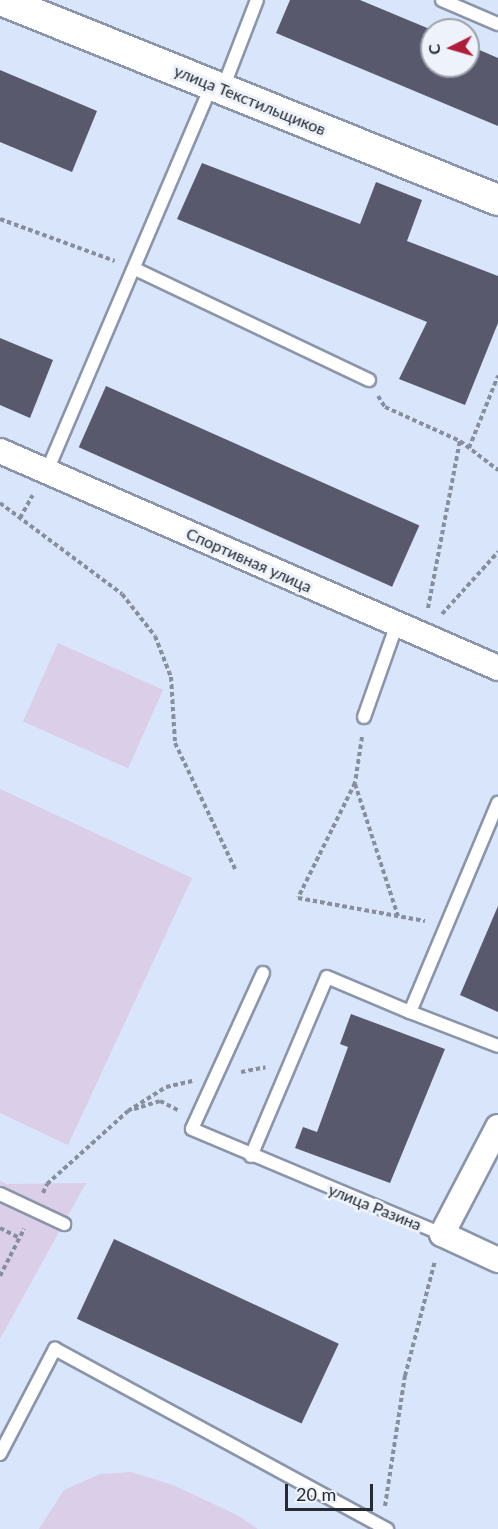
<!DOCTYPE html>
<meta charset="utf-8">
<style>
body{margin:0}
#map{position:relative;width:498px;height:1529px;overflow:hidden;background:#d9e5fb;font-family:Lato,sans-serif}
div>[style]{position:absolute}
[style*='--x']{left:calc(var(--x)*1px);top:calc(var(--y)*1px);width:calc(var(--w)*1px);rotate:calc(var(--a)*1deg)}
.green>*{inset:0;background:#dbcee9;transform-origin:0 0}
.building>*{inset:0;background:#59596d;transform-origin:0 0}
.path>*{height:4px;margin-top:-2px;transform-origin:0;background:repeating-linear-gradient(90deg,#878f9f 0 4.5px,transparent 0 7.5px)}
.roads{filter:drop-shadow(2px 0 #8a95a9) drop-shadow(-2px 0 #8a95a9) drop-shadow(0 2px #8a95a9) drop-shadow(0 -2px #8a95a9)}
.service>*{height:12px;margin:-6px;padding:0 6px;transform-origin:6px;border-radius:6px;background:#fff}
.minor>*{height:24px;margin:-12px;padding:0 12px;transform-origin:12px;border-radius:12px;background:#fff}
.tertiary>*{height:30px;margin:-15px;padding:0 15px;transform-origin:15px;border-radius:15px;background:#fff}
span{translate:-50% -50%;white-space:nowrap;text-align:center;line-height:1.15;-webkit-text-stroke:6px #edf2fb;paint-order:stroke}
.street-label{font-size:16px;color:#262a32}
.north{position:absolute;left:420px;top:18px;width:60px;height:60px;box-sizing:border-box;background:#edf2fb;border:2px solid #9da2ab;border-radius:50%;rotate:265deg;font-size:16px;font-weight:700;line-height:24px;text-align:center;color:#262a32}
.north::after{content:'';display:block;margin:auto;width:21px;height:27px;background:#b01d3a;clip-path:polygon(50% 0,100% 100%,50% 72%,0 100%)}
.scale{position:absolute;left:285px;top:1484px;width:88px;height:27px;box-sizing:border-box;border:3px solid #262a32;border-top:0;padding-left:8px;font-size:18px;line-height:21px;white-space:nowrap;color:#262a32;-webkit-text-stroke:4px #edf2fb;paint-order:stroke}
</style>
<div id="map">
<div class="green">
<div style="left:58px;top:643px;width:115px;height:86px;rotate:24deg"></div>
<div style="clip-path:polygon(0 789px,192px 878px,68px 1145px,0 1113px)"></div>
<div style="clip-path:polygon(0 1181px,7px 1184px,86px 1183px,0 1339px)"></div>
<div style="clip-path:polygon(131px 1472px,173px 1485px,237px 1515px,258px 1529px,39px 1529px,64px 1490px,100px 1474px)"></div>
</div>
<div class="building">
<div style="clip-path:polygon(290px 0,360px 0,432px 30px,432px 66px,468px 66px,468px 45px,498px 58px,498px 126px,276px 33px)"></div>
<div style="clip-path:polygon(0 70px,97px 111px,72px 172px,0 142px)"></div>
<div style="clip-path:polygon(202px 163px,360px 224px,376px 182px,422px 200px,407px 241px,498px 276px,498px 323px,465px 405px,399px 379px,427px 322px,177px 219px)"></div>
<div style="clip-path:polygon(0 338px,53px 360px,30px 418px,0 405px)"></div>
<div style="left:106px;top:386px;width:343px;height:67px;rotate:24deg"></div>
<div style="clip-path:polygon(498px 906px,498px 1012px,460px 995px)"></div>
<div style="clip-path:polygon(351px 1014px,445px 1049px,390px 1183px,295px 1148px,303px 1127px,317px 1132px,348px 1047px,340px 1044px)"></div>
<div style="left:114px;top:1239px;width:248px;height:88px;rotate:25deg"></div>
</div>
<div class="path">
<div style="--x:0;--y:219;--w:122;--a:20.1"></div>
<div style="--x:378;--y:396;--w:13;--a:58"></div>
<div style="--x:385;--y:407;--w:82;--a:24.4"></div>
<div style="--x:460;--y:441;--w:48;--a:37.3"></div>
<div style="--x:469;--y:448;--w:78;--a:-68.1"></div>
<div style="--x:0;--y:503;--w:152;--a:36.7"></div>
<div style="--x:122;--y:594;--w:53;--a:51.8"></div>
<div style="--x:155;--y:636;--w:44;--a:68.7"></div>
<div style="--x:171;--y:677;--w:66;--a:86.5"></div>
<div style="--x:175;--y:743;--w:140;--a:64.5"></div>
<div style="--x:20;--y:518;--w:26;--a:-61"></div>
<div style="--x:428;--y:608;--w:170;--a:-79.2"></div>
<div style="--x:442;--y:614;--w:84;--a:-47.9"></div>
<div style="--x:362;--y:737;--w:47;--a:98.7"></div>
<div style="--x:355;--y:783;--w:128;--a:116.4"></div>
<div style="--x:298;--y:898;--w:129;--a:10.3"></div>
<div style="--x:355;--y:784;--w:139;--a:72"></div>
<div style="--x:241;--y:1072;--w:25;--a:-11"></div>
<div style="--x:134;--y:1109;--w:27;--a:-17"></div>
<div style="--x:160;--y:1101;--w:22;--a:27"></div>
<div style="--x:43;--y:1193;--w:10;--a:-66"></div>
<div style="--x:47;--y:1184;--w:109;--a:-42"></div>
<div style="--x:128;--y:1111;--w:45;--a:-32.3"></div>
<div style="--x:166;--y:1087;--w:27;--a:-13"></div>
<div style="--x:0;--y:1228;--w:22;--a:27"></div>
<div style="--x:0;--y:1276;--w:53;--a:-62.9"></div>
<div style="--x:385;--y:1506;--w:132;--a:-81.3"></div>
<div style="--x:405;--y:1376;--w:119;--a:-75.4"></div>
</div>
<div class="roads">
<div class="service">
<div style="--x:442;--y:0;--w:61;--a:23.2"></div>
<div style="--x:223;--y:88;--w:94;--a:-68.9"></div>
<div style="--x:135;--y:269;--w:259;--a:25.4"></div>
<div style="--x:47;--y:471;--w:418;--a:-66.9"></div>
<div style="--x:364;--y:717;--w:99;--a:-70.5"></div>
<div style="--x:263;--y:973;--w:171;--a:114.5"></div>
<div style="--x:192;--y:1129;--w:271;--a:22.8"></div>
<div style="--x:410;--y:1012;--w:94;--a:21.1"></div>
<div style="--x:251;--y:1156;--w:194;--a:-67"></div>
<div style="--x:327;--y:977;--w:90;--a:22.9"></div>
<div style="--x:410;--y:1012;--w:227;--a:-67.2"></div>
<div style="--x:0;--y:1194;--w:71;--a:25.1"></div>
<div style="--x:0;--y:1454;--w:119;--a:-62.4"></div>
<div style="--x:55;--y:1349;--w:378;--a:28.5"></div>
</div>
<div class="minor">
<div style="--x:0;--y:451;--w:543;--a:23.54"></div>
<div style="--x:498;--y:1127;--w:121;--a:117.6"></div>
<div style="--x:442;--y:1234;--w:62;--a:24.9"></div>
</div>
<div class="tertiary">
<div style="--x:1;--y:0;--w:536;--a:21.92"></div>
</div>
</div>
<div class="street-label">
<span style="left:250px;top:100px;rotate:22deg">улица Текстильщиков</span>
<span style="left:249px;top:560px;rotate:24deg">Спортивная улица</span>
<span style="left:375px;top:1207px;rotate:22deg">улица Разина</span>
</div>
<div class="north">С</div>
<div class="scale">20 m</div>
</div>
